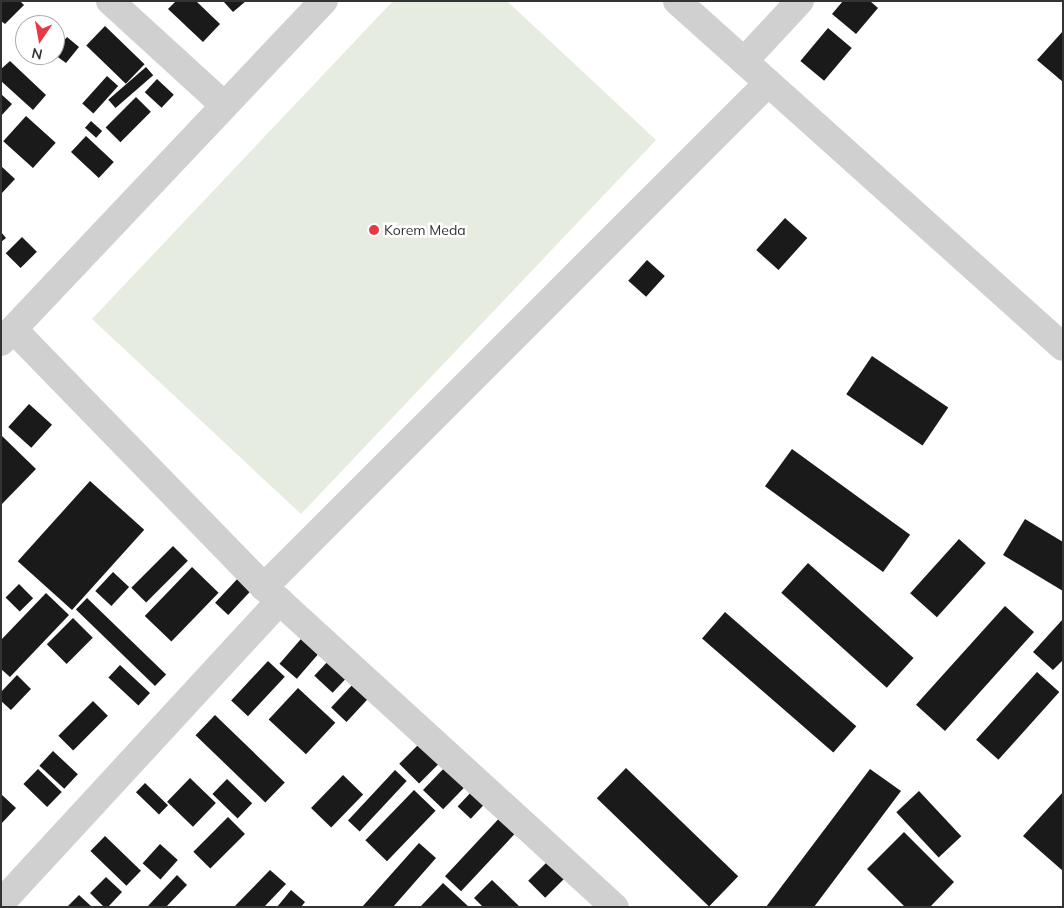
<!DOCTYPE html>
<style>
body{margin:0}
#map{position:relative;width:1064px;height:908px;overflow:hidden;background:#fff;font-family:Mulish,sans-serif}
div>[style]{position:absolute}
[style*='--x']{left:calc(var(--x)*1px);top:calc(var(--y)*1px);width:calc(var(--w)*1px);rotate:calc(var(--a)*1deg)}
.green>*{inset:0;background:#e6ecdf}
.building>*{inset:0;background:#1a1a1a;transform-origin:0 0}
.minor>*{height:28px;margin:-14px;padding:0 14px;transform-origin:14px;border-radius:14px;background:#d0d0d0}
.tertiary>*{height:28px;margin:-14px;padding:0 14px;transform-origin:14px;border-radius:14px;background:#d0d0d0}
.dots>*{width:14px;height:14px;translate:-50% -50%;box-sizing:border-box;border:2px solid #fff;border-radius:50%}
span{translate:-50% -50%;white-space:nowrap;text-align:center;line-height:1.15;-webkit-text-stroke:5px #fff;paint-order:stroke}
.poi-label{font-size:14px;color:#333}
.left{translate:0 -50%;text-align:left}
.frame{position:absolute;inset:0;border:2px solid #333;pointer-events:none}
.north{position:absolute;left:15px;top:15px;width:50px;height:50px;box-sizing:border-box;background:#fff;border:1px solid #adadad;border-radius:50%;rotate:192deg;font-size:14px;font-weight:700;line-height:20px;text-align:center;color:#333}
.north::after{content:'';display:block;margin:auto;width:18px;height:22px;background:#e63946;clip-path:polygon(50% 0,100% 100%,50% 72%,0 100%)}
</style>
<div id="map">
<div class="green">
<div style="clip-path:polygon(393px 1px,507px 1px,656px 140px,301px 514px,92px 319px)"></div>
</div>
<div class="building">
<div style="clip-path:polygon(1px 1px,20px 1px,24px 5px,5px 24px,1px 21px)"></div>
<div style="clip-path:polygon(176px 1px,196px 1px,220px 24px,203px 42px,168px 9px)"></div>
<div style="clip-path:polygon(223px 1px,246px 1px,233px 12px)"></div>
<div style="clip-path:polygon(843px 1px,870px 1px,878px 8px,856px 34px,832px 14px)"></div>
<div style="left:105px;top:26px;width:55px;height:27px;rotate:44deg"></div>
<div style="left:828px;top:28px;width:31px;height:43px;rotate:40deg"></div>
<div style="clip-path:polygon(1063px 31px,1063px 82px,1037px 60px)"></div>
<div style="clip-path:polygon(67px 37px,79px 47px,66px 63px,55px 55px,55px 51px)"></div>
<div style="clip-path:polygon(10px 61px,46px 95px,33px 110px,1px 81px,1px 69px)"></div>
<div style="left:146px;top:67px;width:11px;height:50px;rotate:49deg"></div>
<div style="left:107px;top:76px;width:15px;height:37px;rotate:42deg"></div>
<div style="left:157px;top:79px;width:23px;height:18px;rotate:43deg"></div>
<div style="clip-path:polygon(1px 94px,12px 104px,1px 116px)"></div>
<div style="left:136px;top:97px;width:21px;height:43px;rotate:45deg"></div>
<div style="left:26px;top:116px;width:40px;height:34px;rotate:42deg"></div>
<div style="left:91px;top:121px;width:15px;height:9px;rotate:42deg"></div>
<div style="left:86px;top:136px;width:38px;height:22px;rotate:43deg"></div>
<div style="clip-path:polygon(1px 166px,15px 179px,1px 194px)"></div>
<div style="left:785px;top:218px;width:30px;height:43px;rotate:42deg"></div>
<div style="clip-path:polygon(1px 232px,6px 238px,1px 242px)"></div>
<div style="left:22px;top:237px;width:21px;height:23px;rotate:45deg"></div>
<div style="left:647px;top:260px;width:24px;height:28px;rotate:42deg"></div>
<div style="left:872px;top:356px;width:92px;height:46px;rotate:34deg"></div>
<div style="left:29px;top:404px;width:31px;height:31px;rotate:42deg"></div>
<div style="clip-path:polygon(1px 435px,36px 469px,1px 505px)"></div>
<div style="left:792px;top:449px;width:146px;height:46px;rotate:36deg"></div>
<div style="left:90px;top:481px;width:73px;height:108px;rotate:42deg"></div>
<div style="clip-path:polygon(1025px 519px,1063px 542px,1063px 591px,1003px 555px)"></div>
<div style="left:959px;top:539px;width:36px;height:73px;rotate:42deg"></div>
<div style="left:173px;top:546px;width:21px;height:59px;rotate:45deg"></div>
<div style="left:808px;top:563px;width:142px;height:40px;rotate:42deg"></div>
<div style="left:192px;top:567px;width:37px;height:68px;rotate:44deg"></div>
<div style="left:113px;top:572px;width:22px;height:26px;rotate:43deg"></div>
<div style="left:241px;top:575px;width:18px;height:38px;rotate:43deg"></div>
<div style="left:19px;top:584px;width:20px;height:19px;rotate:45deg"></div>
<div style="clip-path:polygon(46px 593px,69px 615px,10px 677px,1px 669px,1px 640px)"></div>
<div style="left:87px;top:598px;width:110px;height:16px;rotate:44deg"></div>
<div style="left:1005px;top:606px;width:39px;height:133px;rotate:42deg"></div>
<div style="left:725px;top:612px;width:174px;height:35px;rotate:41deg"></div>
<div style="left:73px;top:618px;width:28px;height:37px;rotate:45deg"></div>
<div style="clip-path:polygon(1063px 619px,1063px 660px,1053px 670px,1033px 652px)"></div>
<div style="left:307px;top:632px;width:23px;height:42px;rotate:41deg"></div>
<div style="left:330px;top:659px;width:25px;height:23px;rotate:43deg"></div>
<div style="left:268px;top:661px;width:23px;height:54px;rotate:43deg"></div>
<div style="left:120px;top:665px;width:41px;height:17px;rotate:43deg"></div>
<div style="left:1037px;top:672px;width:30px;height:91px;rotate:42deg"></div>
<div style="clip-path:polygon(17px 675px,31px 689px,11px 710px,1px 701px,1px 692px)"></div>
<div style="left:355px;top:682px;width:21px;height:35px;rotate:43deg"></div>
<div style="left:298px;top:688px;width:51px;height:43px;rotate:43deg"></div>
<div style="left:93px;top:701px;width:21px;height:49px;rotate:45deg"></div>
<div style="left:215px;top:715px;width:97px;height:28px;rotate:44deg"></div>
<div style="left:424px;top:739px;width:28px;height:35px;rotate:45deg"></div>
<div style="left:53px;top:751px;width:34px;height:20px;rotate:43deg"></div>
<div style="left:448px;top:764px;width:28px;height:36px;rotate:44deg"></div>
<div style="left:626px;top:768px;width:156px;height:42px;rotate:44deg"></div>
<div style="left:38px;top:769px;width:33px;height:21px;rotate:44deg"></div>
<div style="clip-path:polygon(870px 769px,901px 791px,814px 907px,766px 907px)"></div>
<div style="left:395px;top:770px;width:16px;height:69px;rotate:43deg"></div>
<div style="left:343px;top:775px;width:28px;height:46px;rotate:44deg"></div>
<div style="left:190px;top:778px;width:36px;height:33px;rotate:44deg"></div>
<div style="left:227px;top:779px;width:35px;height:21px;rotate:44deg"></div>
<div style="left:145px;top:783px;width:32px;height:13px;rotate:44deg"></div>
<div style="left:474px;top:789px;width:18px;height:24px;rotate:43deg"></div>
<div style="left:414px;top:790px;width:30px;height:70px;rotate:44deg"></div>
<div style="left:919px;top:791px;width:62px;height:31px;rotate:47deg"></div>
<div style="clip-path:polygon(1063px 792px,1063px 871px,1023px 836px)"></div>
<div style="clip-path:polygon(1px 794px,16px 808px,1px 824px)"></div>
<div style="left:505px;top:812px;width:22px;height:88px;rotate:43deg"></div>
<div style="left:228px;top:817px;width:24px;height:49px;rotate:45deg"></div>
<div style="clip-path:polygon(904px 832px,954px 882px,930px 907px,905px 907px,867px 869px)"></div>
<div style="left:105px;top:836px;width:50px;height:21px;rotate:44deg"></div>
<div style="clip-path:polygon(419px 843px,436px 858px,393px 907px,362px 907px)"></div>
<div style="left:160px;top:844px;width:24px;height:26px;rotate:42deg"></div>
<div style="left:548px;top:861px;width:24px;height:28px;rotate:45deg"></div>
<div style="clip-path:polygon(270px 870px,286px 884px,264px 907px,234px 907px)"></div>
<div style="clip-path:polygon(177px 875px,187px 885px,166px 907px,147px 907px)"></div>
<div style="clip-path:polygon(106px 877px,122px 892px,108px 907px,104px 907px,90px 893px)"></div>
<div style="clip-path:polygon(492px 880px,520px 907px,483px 907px,474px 898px)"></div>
<div style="clip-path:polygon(443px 883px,469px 907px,420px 907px)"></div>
<div style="clip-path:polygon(291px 890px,305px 902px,301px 907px,277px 907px)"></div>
<div style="clip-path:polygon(79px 895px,92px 907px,67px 907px)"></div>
</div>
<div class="minor">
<div style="--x:110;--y:1;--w:154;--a:42.4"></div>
<div style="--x:744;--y:61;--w:82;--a:-47"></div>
<div style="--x:14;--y:330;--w:359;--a:45.8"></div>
<div style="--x:264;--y:587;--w:475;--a:42.4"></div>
<div style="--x:1;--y:342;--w:470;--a:-46.6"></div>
<div style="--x:264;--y:587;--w:713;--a:-45"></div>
<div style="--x:1;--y:903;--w:411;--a:-47.3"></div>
</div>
<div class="tertiary">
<div style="--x:677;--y:1;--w:518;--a:41.87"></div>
</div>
<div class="dots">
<div style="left:374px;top:230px;background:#e63946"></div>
</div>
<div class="poi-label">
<span class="left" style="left:384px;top:230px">Korem Meda</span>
</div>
<div class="frame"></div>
<div class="north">N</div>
</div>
